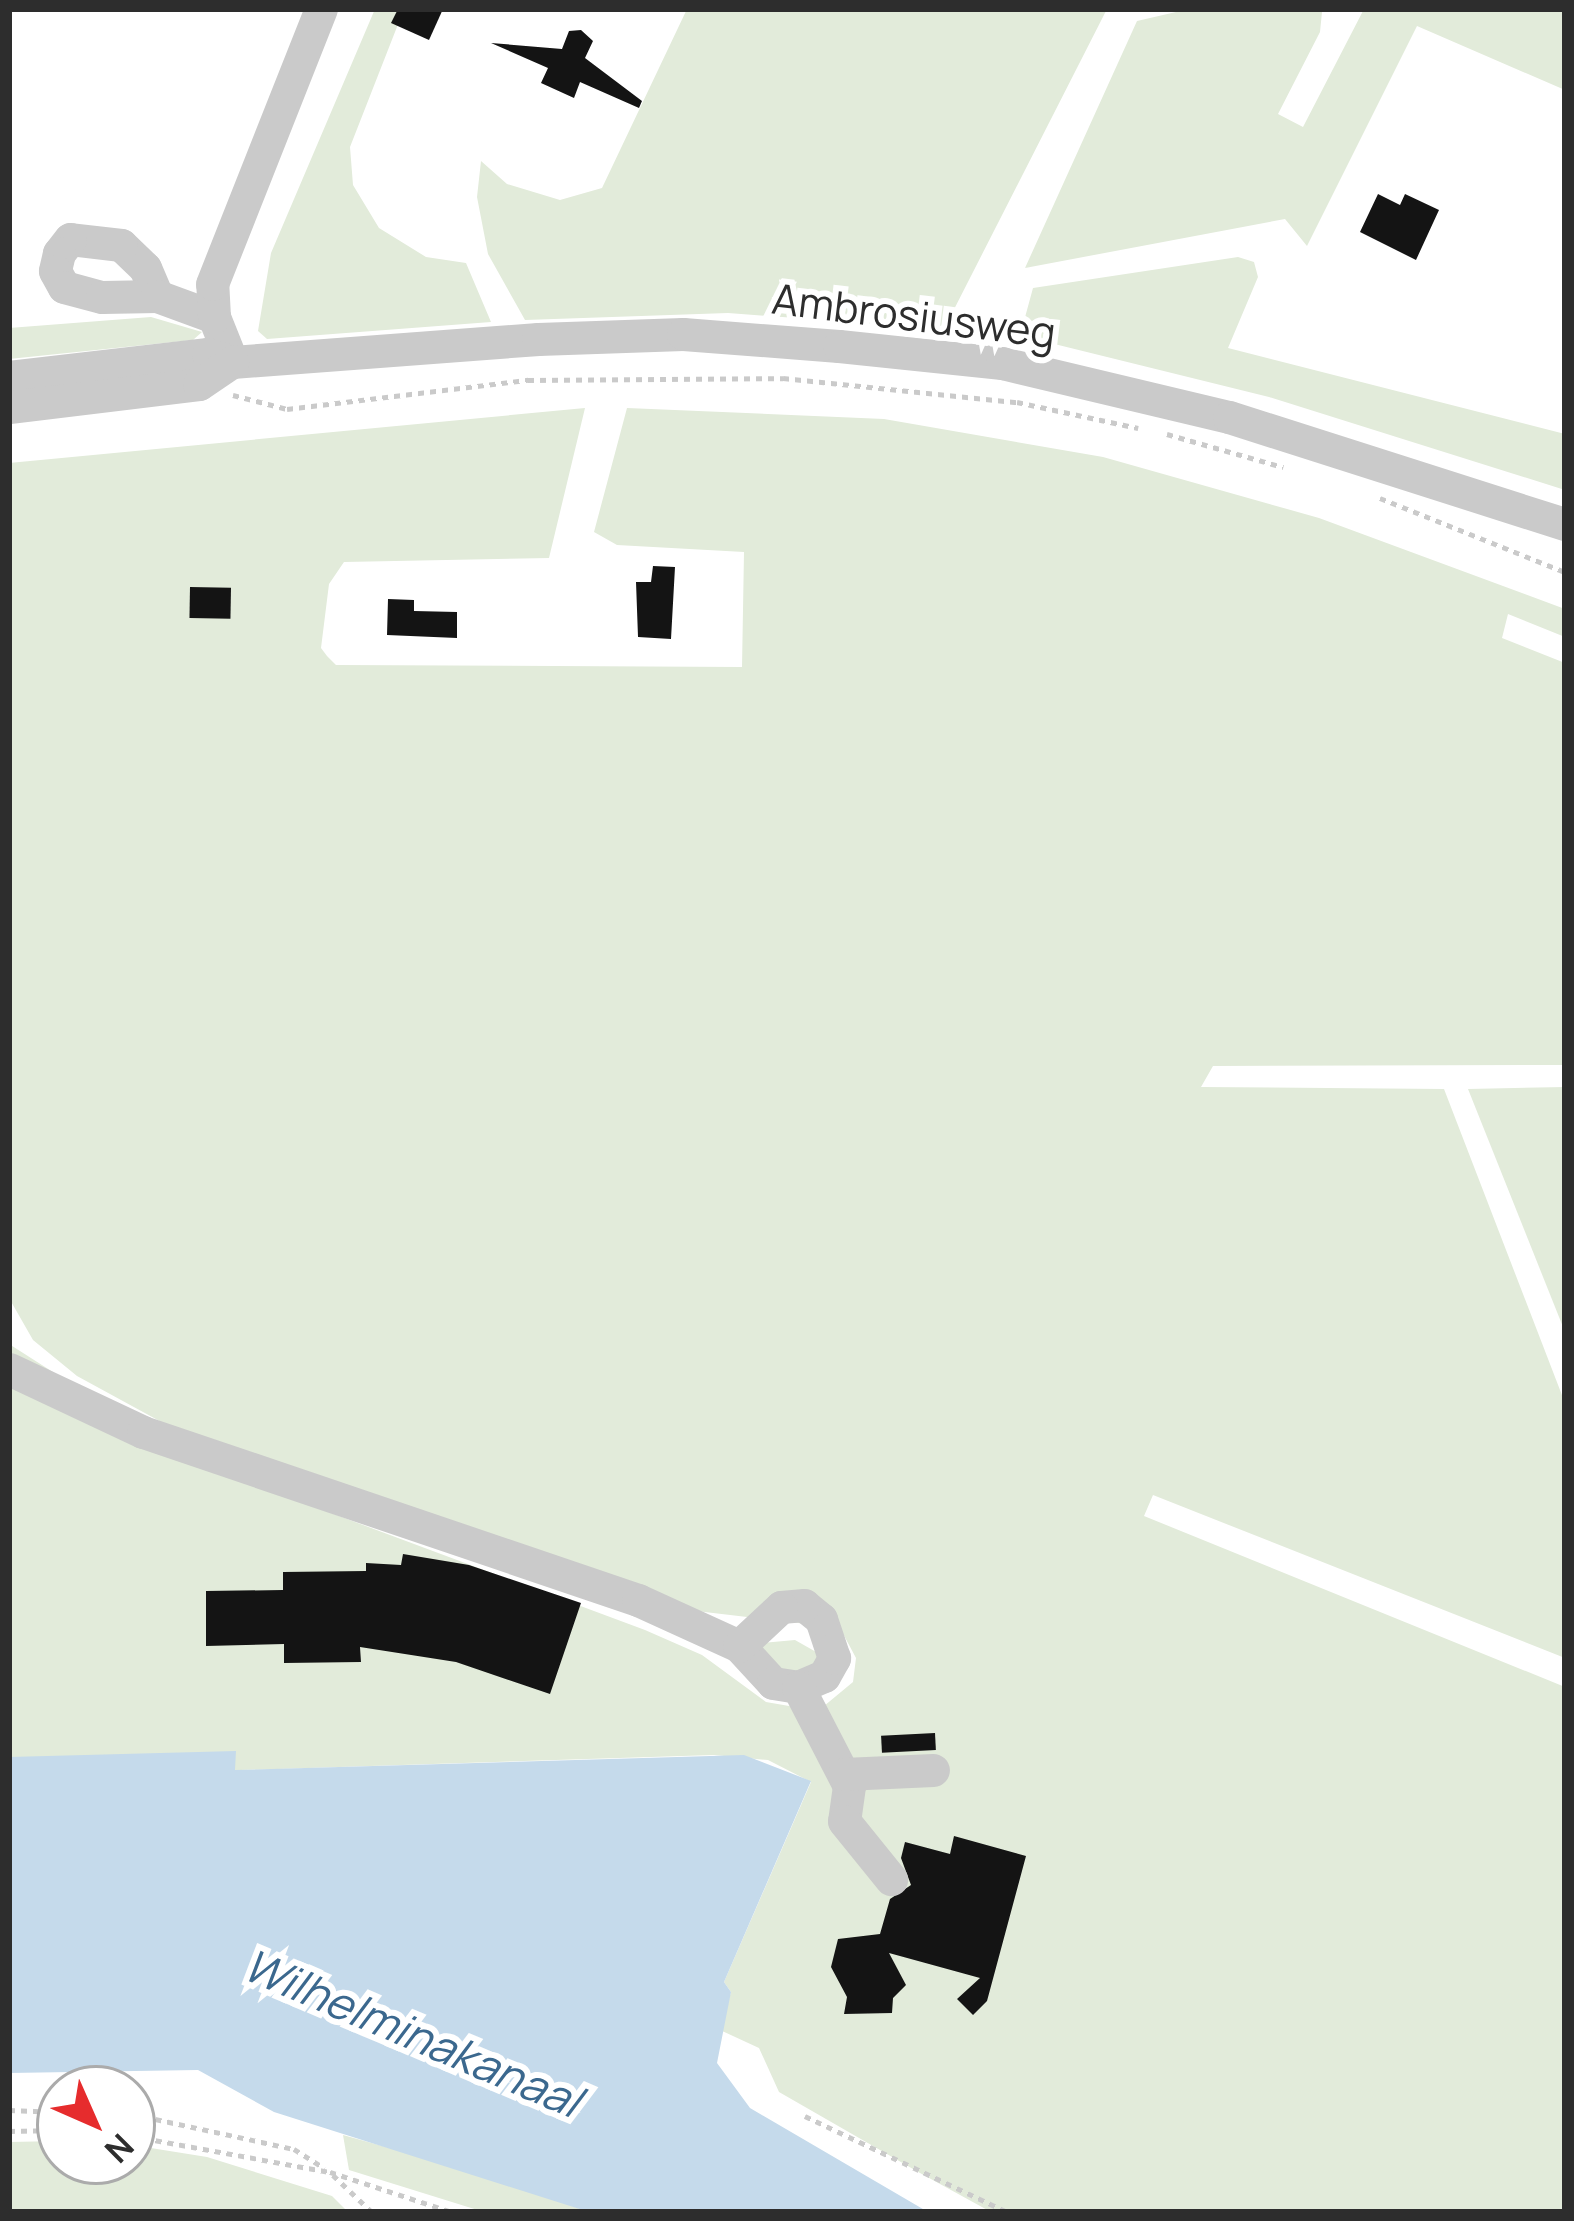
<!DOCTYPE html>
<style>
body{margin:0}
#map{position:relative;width:1574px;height:2221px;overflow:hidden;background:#fff;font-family:Manrope,sans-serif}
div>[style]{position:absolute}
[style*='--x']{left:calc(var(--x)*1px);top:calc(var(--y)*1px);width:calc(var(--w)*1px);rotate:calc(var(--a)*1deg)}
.green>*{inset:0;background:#e2ebda}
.water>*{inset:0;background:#c5daeb}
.building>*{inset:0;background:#141414;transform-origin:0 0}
.path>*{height:4.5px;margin-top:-2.25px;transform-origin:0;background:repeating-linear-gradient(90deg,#cacaca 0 6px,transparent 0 12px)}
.minor>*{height:33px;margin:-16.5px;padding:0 16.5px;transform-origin:16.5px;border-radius:16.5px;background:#cacaca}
span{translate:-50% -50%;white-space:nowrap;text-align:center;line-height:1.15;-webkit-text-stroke:12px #fff;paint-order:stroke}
.street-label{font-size:42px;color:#2d2d2d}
.water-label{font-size:45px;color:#3b688e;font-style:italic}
.frame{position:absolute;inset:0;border:12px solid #2d2d2d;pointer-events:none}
.north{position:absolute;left:36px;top:2065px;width:120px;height:120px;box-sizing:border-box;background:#fff;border:3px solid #ababab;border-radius:50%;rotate:135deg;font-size:33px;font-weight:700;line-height:48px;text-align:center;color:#2d2d2d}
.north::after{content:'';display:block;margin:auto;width:42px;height:54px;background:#e62c2d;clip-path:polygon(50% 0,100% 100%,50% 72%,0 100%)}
</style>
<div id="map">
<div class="green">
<div style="clip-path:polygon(375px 9px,404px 9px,350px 147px,353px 185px,379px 228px,426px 257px,466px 263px,491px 322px,267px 339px,258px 331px,271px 253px)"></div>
<div style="clip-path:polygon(687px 9px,1107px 9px,944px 329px,728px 313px,525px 320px,488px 254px,477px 197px,481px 161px,507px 184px,560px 200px,602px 188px)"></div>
<div style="clip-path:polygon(1189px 9px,1322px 12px,1320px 32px,1278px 114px,1303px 127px,1364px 9px,1565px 9px,1565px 90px,1417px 26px,1307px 246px,1285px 219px,1025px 268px,1137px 21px)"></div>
<div style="clip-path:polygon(1238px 257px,1254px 262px,1258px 277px,1228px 348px,1565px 434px,1565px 490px,1269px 397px,1022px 336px,1011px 325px,1024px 321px,1033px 288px)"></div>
<div style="clip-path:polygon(151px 317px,202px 332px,193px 340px,9px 359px,9px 328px)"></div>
<div style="clip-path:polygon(585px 408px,549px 558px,344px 562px,329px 584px,321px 648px,327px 656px,336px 665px,742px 667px,744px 552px,617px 545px,594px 532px,627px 408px,884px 419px,1103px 457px,1319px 518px,1565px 609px,1565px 637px,1508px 614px,1502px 638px,1565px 663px,1565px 1065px,1213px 1066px,1201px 1087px,1444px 1089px,1565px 1403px,1565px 1658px,1153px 1495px,1144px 1516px,1565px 1687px,1565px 2212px,991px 2212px,920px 2173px,779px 2092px,759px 2048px,720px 2030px,731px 1992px,724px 1982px,811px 1782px,768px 1760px,714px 1755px,23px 1777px,9px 1771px,9px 1344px,194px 1462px,645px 1630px,702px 1655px,766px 1702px,818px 1711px,853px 1682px,856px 1658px,840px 1628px,637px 1604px,176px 1430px,77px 1376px,33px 1340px,9px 1298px,9px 463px)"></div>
<div style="clip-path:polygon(1565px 1087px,1565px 1332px,1468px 1089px)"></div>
<div style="clip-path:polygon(795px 1640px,825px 1657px,803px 1691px,752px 1644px)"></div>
<div style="clip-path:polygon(343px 2135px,486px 2175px,589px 2212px,484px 2212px,349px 2170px)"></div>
<div style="clip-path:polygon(60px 2141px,60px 2161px,132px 2161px,132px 2145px,207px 2157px,332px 2196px,348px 2212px,9px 2212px,9px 2142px)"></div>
</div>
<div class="water">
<div style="clip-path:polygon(236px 1751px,235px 1770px,744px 1755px,811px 1781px,724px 1982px,731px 1992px,717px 2063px,750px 2108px,928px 2212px,589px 2212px,274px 2112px,198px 2070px,9px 2073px,9px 1757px)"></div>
</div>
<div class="building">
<div style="clip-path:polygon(398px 9px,443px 9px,429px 40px,391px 23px)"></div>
<div style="clip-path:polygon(581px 30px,593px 41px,585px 58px,642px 101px,639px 108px,580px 82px,574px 98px,541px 83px,548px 68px,491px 43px,562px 49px,569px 31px)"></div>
<div style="clip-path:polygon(1378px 194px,1400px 205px,1405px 194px,1439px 210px,1416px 260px,1360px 232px)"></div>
<div style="clip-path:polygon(653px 566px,675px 567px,671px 639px,638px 637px,636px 582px,651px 582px)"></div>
<div style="left:190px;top:587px;width:41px;height:31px;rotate:1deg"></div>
<div style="clip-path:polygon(388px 599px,414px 600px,414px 611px,457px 612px,457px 638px,387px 635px)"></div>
<div style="clip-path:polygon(403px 1554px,469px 1565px,581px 1603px,550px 1694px,456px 1662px,360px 1647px,361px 1662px,284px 1663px,284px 1644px,206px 1646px,206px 1591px,283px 1590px,283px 1572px,366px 1571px,366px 1563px,401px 1565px)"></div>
<div style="left:935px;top:1733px;width:17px;height:54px;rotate:87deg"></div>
<div style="clip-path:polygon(954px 1836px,1026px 1856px,987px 2001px,973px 2015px,957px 1999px,980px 1978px,889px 1953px,906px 1985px,893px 1998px,892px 2013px,844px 2014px,847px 1997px,831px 1967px,838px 1939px,880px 1934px,890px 1899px,911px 1885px,901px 1858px,905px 1842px,950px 1854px)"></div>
</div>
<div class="path">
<div style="--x:233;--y:395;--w:56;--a:14.5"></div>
<div style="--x:287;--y:409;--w:243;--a:-6.9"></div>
<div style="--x:528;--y:380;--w:255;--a:-0.4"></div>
<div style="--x:783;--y:378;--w:235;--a:5.9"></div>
<div style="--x:1017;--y:402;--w:124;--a:12.1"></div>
<div style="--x:1167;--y:434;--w:121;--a:15.9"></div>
<div style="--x:1380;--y:498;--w:199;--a:21.8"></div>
<div style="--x:9;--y:2110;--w:51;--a:2.2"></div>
<div style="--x:132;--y:2114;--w:166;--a:12.2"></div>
<div style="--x:294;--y:2149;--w:36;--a:32"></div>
<div style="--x:805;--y:2116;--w:224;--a:25.4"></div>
<div style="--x:9;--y:2131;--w:51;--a:-1.1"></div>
<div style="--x:132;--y:2136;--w:201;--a:10.3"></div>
<div style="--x:330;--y:2172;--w:128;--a:18.2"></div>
<div style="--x:333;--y:2175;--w:54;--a:43.5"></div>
</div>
<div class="minor">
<div style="--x:157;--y:296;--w:30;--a:-113"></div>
<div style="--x:145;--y:268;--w:33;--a:-136"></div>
<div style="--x:121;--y:245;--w:51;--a:-173.3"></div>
<div style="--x:70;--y:239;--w:18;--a:128"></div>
<div style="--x:59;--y:253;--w:18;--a:103"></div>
<div style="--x:55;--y:271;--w:18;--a:61"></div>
<div style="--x:64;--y:287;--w:39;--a:15"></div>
<div style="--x:102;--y:297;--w:55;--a:-1"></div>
<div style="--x:157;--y:296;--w:61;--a:20.2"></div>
<div style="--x:232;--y:362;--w:48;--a:-111.8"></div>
<div style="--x:214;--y:317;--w:33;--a:-93"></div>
<div style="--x:212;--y:284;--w:296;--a:-68.4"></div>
<div style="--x:9;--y:377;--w:200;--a:-6.6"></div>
<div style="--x:208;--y:354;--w:25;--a:18"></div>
<div style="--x:232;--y:362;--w:307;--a:-4.3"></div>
<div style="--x:538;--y:339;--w:145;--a:-2"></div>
<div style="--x:683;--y:334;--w:156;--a:4.4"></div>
<div style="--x:839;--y:346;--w:164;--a:6"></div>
<div style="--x:1002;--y:363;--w:233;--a:13.4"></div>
<div style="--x:1229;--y:417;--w:353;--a:17.7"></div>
<div style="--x:9;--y:407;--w:191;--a:-6.9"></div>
<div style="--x:199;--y:384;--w:40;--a:-34"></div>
<div style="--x:9;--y:1369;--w:148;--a:25.2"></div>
<div style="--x:143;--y:1432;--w:523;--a:18.75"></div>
<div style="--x:638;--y:1600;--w:111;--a:24.5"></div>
<div style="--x:739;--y:1646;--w:50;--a:47.4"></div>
<div style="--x:773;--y:1683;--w:25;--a:9"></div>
<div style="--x:798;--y:1687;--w:28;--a:-23"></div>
<div style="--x:824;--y:1676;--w:21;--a:-61"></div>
<div style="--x:834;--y:1658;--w:41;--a:-108.4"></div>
<div style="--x:821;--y:1619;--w:22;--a:-141"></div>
<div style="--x:804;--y:1605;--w:23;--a:175"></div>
<div style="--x:781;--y:1607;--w:57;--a:137.1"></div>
<div style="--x:798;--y:1687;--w:111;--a:62.7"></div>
<div style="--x:849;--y:1786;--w:35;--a:98"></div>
<div style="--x:844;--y:1821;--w:75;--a:51"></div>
<div style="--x:844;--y:1774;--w:89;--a:-2.6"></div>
</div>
<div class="street-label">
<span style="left:914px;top:315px;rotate:7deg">Ambrosiusweg</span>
</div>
<div class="water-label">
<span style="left:412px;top:2033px;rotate:23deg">Wilhelminakanaal</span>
</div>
<div class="frame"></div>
<div class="north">N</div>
</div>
